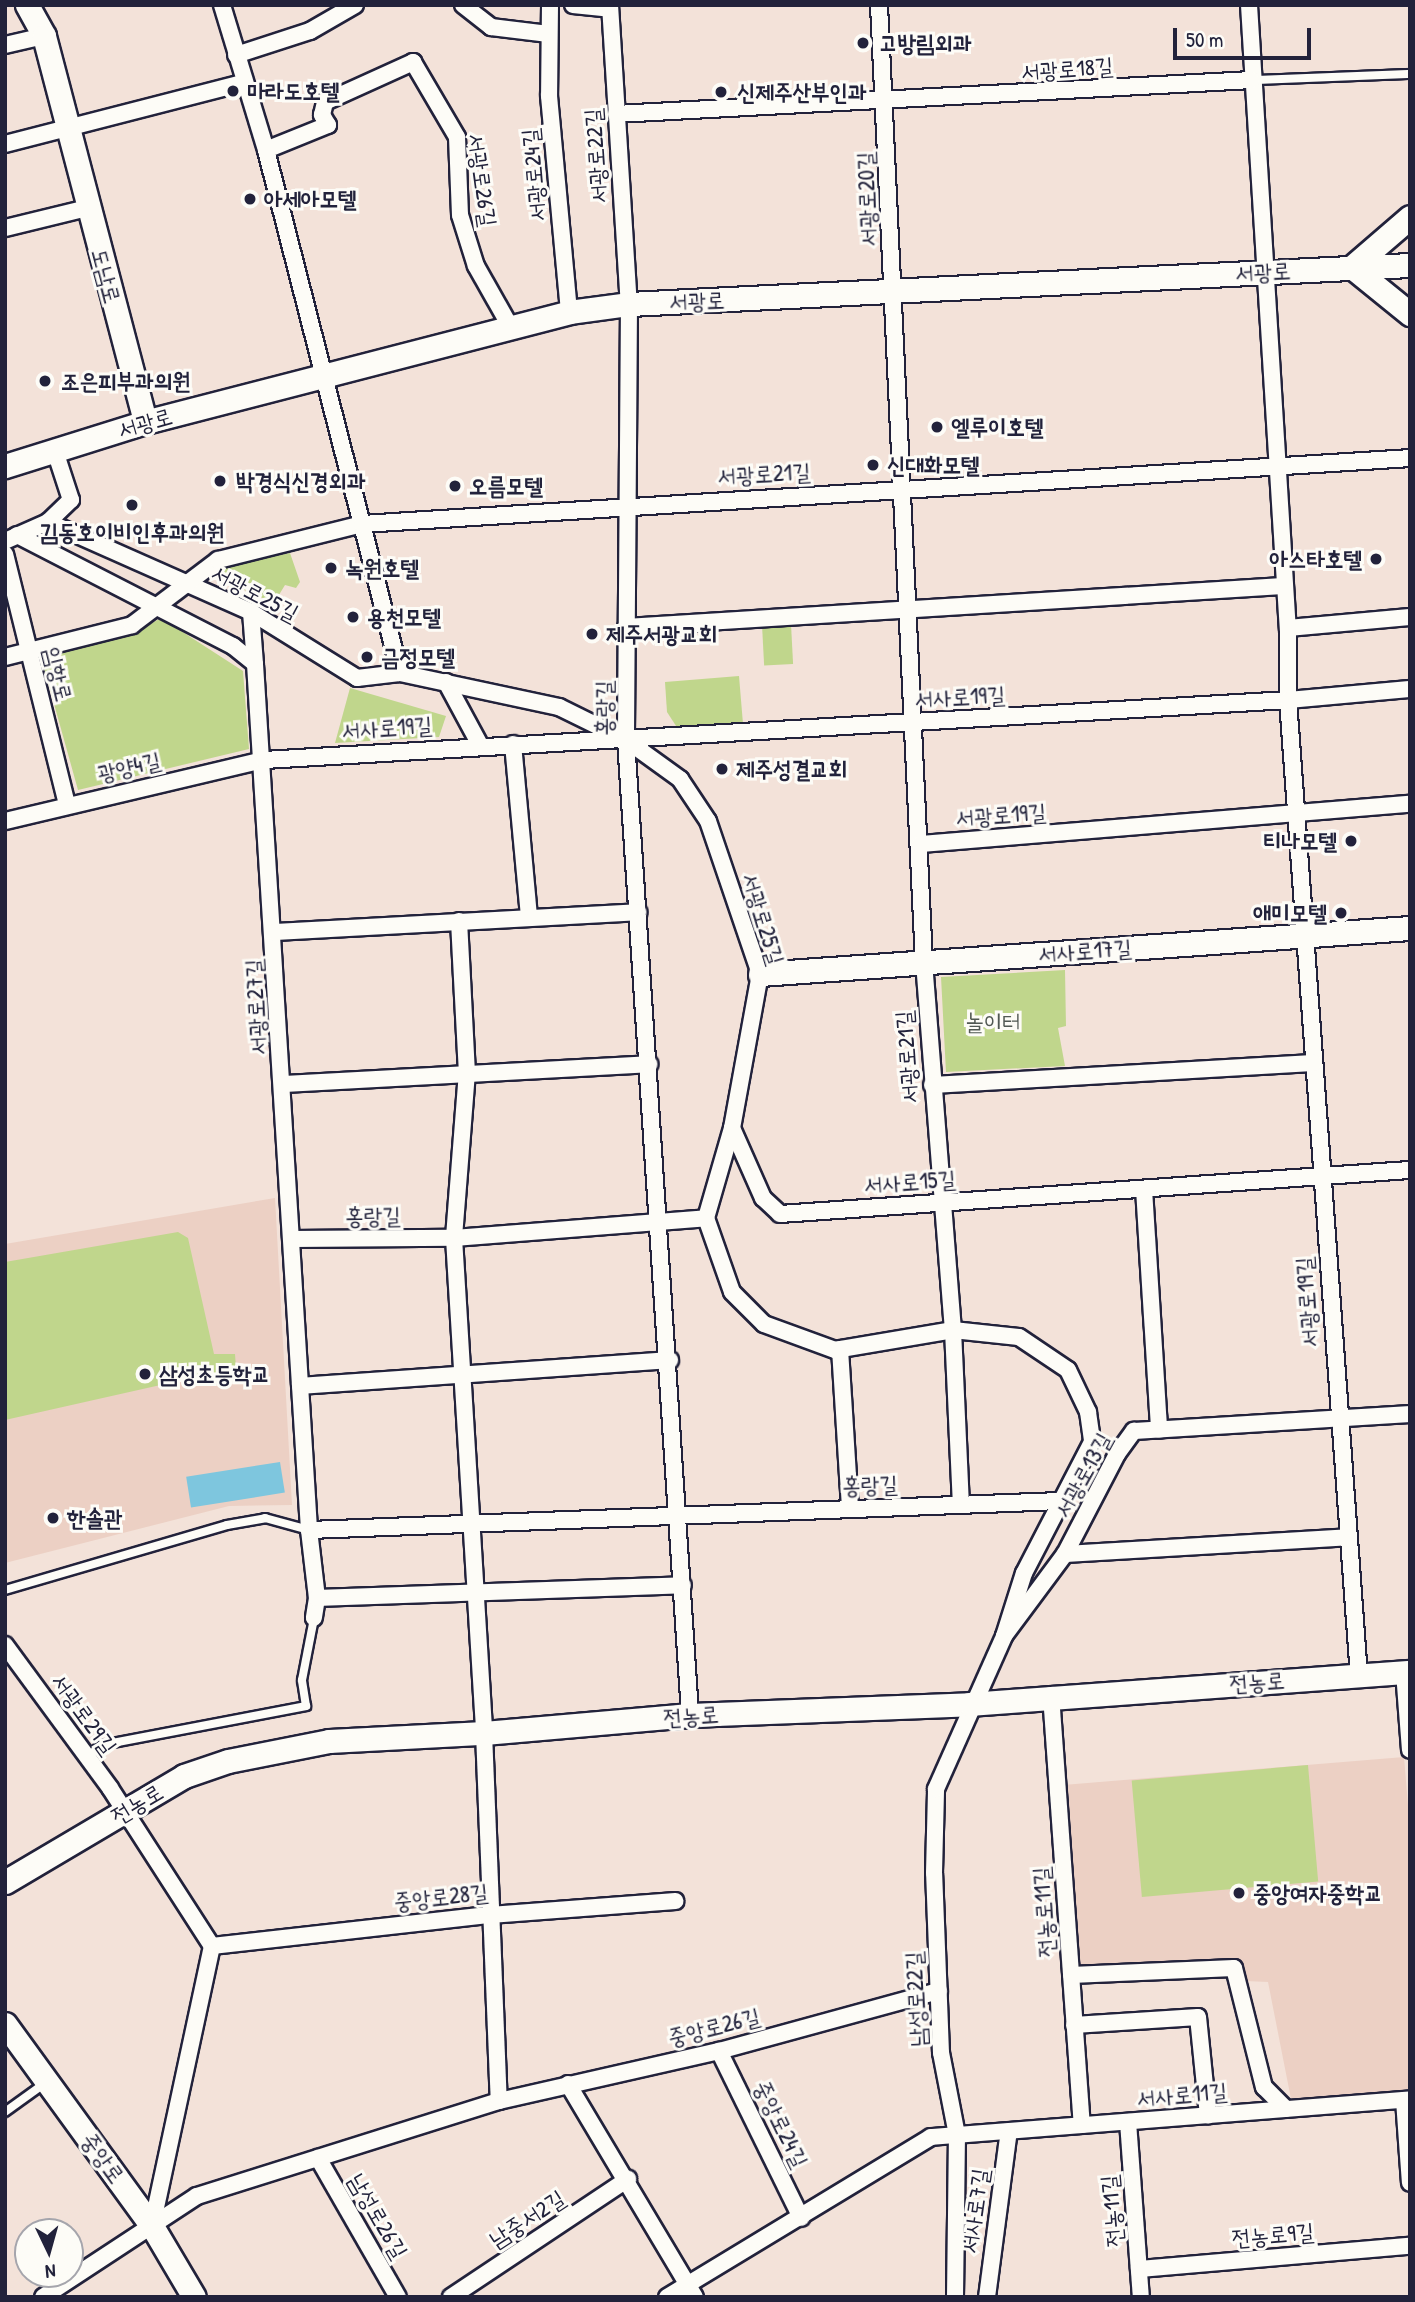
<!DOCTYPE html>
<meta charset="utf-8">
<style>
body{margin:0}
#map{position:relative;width:1415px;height:2302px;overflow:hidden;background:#f3e2d9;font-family:"Patrick Hand","Poor Story",sans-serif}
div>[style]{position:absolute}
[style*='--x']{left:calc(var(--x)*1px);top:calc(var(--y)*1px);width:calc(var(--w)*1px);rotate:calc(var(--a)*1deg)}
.built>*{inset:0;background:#ecd0c4}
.green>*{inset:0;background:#c0d68c;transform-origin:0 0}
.water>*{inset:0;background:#7ec6de;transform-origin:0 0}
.roads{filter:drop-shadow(2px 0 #22223b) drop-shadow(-2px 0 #22223b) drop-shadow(0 2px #22223b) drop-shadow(0 -2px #22223b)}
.lane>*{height:8px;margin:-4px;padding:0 4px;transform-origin:4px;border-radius:4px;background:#fdfcf7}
.street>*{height:16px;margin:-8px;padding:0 8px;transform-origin:8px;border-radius:8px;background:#fdfcf7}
.secondary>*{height:23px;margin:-11.5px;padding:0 11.5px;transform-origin:11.5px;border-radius:11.5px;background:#fdfcf7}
.dots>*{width:19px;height:19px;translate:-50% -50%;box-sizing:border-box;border:4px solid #fdfcf7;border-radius:50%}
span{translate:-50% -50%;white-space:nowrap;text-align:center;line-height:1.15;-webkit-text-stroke:6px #fdfcf7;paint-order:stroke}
.poi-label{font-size:23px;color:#22223b;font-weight:700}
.left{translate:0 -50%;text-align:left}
.right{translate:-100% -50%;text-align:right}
.street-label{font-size:23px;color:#22223b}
.park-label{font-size:23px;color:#515853}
.frame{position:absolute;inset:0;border:7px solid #22223b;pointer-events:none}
.north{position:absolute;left:14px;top:2218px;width:70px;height:70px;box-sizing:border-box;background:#fdfcf7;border:2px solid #a5a5ac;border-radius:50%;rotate:175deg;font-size:19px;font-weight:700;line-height:28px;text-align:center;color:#22223b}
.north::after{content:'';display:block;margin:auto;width:24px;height:32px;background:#22223b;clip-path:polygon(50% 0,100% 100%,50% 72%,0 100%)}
.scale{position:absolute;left:1173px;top:28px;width:138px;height:32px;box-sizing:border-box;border:4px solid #22223b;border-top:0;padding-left:9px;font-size:21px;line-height:24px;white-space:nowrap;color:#22223b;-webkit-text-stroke:5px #fdfcf7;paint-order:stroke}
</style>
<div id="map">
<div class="built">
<div style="clip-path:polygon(275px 1198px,292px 1505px,229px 1506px,5px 1563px,5px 1244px)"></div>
<div style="clip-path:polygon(1404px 1757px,1410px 1829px,1410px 2092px,1291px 2099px,1268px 1982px,1245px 1981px,1236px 1958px,1070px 1967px,1063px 1785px)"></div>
</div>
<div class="green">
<div style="clip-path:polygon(290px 553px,300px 582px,296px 588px,285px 585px,274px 603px,215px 577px,223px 566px)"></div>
<div style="clip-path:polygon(161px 618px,243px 671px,249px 749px,78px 790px,41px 657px,133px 634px)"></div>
<div style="left:791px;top:624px;width:40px;height:29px;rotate:87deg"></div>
<div style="clip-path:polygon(739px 676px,743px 724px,678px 729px,667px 712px,665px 682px)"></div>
<div style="clip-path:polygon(350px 688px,446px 716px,439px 737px,335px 743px)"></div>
<div style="clip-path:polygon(1065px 970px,1066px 1026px,1058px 1028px,1065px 1066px,946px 1072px,941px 977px)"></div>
<div style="clip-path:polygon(178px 1232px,188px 1238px,214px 1354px,235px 1354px,236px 1368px,5px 1420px,5px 1262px)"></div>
<div style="left:1308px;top:1765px;width:117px;height:177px;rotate:85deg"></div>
</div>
<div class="water">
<div style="left:280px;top:1462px;width:31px;height:95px;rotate:81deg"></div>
</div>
<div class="roads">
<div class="lane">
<div style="--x:1254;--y:80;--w:156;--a:-2.2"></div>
<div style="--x:5;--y:1590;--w:231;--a:-16.3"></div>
<div style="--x:227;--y:1525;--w:39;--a:-10"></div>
<div style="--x:265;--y:1518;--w:46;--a:15.3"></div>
<div style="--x:87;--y:1757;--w:19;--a:-39"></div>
<div style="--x:102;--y:1745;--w:208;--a:-10.8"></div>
<div style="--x:306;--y:1706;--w:26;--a:-99"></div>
<div style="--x:302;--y:1680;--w:63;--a:-79"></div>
<div style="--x:5;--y:2112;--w:49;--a:-35.9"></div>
</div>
<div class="street">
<div style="--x:222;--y:5;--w:152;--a:73.1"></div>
<div style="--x:266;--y:150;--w:540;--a:75.63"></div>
<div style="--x:463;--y:5;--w:36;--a:38"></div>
<div style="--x:491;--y:27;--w:58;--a:6.9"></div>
<div style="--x:550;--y:5;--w:91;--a:90.6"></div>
<div style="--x:549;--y:96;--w:217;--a:84.7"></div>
<div style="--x:573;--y:5;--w:37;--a:6"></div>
<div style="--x:610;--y:5;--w:300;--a:86.4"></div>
<div style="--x:629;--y:304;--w:436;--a:90.4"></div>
<div style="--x:626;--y:740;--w:977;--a:86.24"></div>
<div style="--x:879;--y:5;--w:958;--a:87.31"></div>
<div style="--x:924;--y:962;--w:369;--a:85.5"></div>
<div style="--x:953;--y:1330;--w:174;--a:87.4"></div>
<div style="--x:1249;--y:5;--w:627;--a:86.44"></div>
<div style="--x:1288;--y:631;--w:69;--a:90"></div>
<div style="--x:1288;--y:700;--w:978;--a:85.84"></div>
<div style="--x:5;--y:45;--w:40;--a:-13"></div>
<div style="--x:236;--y:55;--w:78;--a:-18"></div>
<div style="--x:310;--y:31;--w:52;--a:-30"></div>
<div style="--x:616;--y:114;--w:636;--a:-3.06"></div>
<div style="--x:5;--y:144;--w:246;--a:-14.4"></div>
<div style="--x:266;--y:150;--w:67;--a:-22"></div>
<div style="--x:328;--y:125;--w:12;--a:-121"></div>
<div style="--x:322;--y:115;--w:13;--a:-77"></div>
<div style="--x:325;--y:102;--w:97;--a:-24.4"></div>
<div style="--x:413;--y:62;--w:87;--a:59.6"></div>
<div style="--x:457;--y:137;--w:78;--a:87.8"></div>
<div style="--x:460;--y:215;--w:53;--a:72.6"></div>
<div style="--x:476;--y:266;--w:69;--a:60.5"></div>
<div style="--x:5;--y:228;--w:84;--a:-13.7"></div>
<div style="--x:48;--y:522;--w:222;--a:23.9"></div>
<div style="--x:251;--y:612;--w:125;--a:31.9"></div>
<div style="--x:357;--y:678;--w:43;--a:-6.6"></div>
<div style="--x:400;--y:673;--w:163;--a:12.1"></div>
<div style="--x:559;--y:707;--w:75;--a:26.2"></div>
<div style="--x:626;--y:740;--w:67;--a:35.8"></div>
<div style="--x:680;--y:779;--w:50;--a:56.3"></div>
<div style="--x:708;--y:821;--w:162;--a:71.2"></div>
<div style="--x:760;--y:974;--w:157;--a:100.3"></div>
<div style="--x:732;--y:1128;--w:94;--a:106.1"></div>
<div style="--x:706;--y:1218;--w:78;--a:70.6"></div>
<div style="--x:732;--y:1292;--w:45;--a:45"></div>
<div style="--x:764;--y:1324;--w:76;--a:20.1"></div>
<div style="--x:835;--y:1350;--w:120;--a:-9.6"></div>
<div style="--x:953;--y:1330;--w:66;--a:6.1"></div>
<div style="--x:1019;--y:1337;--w:59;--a:34"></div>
<div style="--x:1068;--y:1370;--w:47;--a:64.5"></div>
<div style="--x:1088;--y:1412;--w:30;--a:82"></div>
<div style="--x:1092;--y:1442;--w:148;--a:117.4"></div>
<div style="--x:1024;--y:1573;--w:66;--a:107.6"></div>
<div style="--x:17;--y:535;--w:243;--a:27.2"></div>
<div style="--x:233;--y:646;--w:28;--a:39"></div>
<div style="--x:255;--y:664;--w:868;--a:86.43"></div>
<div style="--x:309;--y:1530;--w:68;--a:83.3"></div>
<div style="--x:317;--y:1598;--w:20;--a:99"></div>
<div style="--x:5;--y:541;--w:47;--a:-23.8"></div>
<div style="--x:48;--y:522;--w:32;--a:-44"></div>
<div style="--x:71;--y:500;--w:52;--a:-108.1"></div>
<div style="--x:5;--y:554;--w:258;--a:76.1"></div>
<div style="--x:251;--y:612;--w:52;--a:85.6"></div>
<div style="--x:626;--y:627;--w:658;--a:-3.57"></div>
<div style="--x:1288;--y:628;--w:122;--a:-5.2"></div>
<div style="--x:5;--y:657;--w:131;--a:-14.1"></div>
<div style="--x:132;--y:625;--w:108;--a:-37.1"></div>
<div style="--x:218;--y:560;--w:148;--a:-14"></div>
<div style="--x:362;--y:524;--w:1050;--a:-3.6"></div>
<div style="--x:446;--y:682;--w:72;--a:61.6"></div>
<div style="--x:513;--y:744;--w:174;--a:84.7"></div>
<div style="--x:5;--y:821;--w:266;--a:-13.3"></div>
<div style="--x:264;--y:760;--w:1026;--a:-3.35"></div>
<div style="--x:1288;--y:700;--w:122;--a:-5.2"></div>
<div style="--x:920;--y:844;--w:492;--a:-4.7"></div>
<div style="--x:459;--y:921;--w:151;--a:87"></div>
<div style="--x:467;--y:1072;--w:167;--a:94.5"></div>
<div style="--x:454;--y:1238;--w:496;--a:86.5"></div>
<div style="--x:484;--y:1733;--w:368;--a:87.7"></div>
<div style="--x:274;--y:932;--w:365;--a:-3.1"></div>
<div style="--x:283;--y:1084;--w:367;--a:-3.1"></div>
<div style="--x:932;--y:1085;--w:382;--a:-3.3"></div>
<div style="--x:732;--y:1128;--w:77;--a:66.1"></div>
<div style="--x:763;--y:1198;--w:23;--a:43"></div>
<div style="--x:780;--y:1214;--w:632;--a:-4"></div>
<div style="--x:1144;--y:1189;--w:241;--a:86.4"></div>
<div style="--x:292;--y:1239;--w:162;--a:-0.4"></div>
<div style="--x:454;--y:1238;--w:253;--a:-4.5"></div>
<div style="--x:840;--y:1349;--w:159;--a:86.4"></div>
<div style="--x:300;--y:1386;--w:371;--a:-4"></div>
<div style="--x:309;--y:1530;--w:753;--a:-2.21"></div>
<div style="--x:1065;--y:1554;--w:284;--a:-3.4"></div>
<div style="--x:317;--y:1598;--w:366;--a:-2"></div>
<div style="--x:5;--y:1645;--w:177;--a:53.7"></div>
<div style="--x:110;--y:1788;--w:188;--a:57.2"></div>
<div style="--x:212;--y:1946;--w:286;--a:102.1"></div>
<div style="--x:1404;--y:1672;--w:78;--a:85.6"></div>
<div style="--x:1051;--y:1695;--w:431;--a:85.9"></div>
<div style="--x:212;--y:1946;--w:280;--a:-6.4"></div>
<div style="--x:490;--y:1915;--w:186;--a:-4.3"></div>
<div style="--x:1071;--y:1975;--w:163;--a:-2.5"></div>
<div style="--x:1234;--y:1968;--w:123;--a:75.9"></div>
<div style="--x:1264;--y:2087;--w:31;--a:45"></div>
<div style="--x:1074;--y:2025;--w:124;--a:-3.7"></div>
<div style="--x:1198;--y:2017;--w:99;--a:84.2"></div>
<div style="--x:719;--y:2051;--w:186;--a:63.8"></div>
<div style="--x:568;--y:2084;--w:248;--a:59.2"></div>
<div style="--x:1404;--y:2100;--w:83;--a:85.9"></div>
<div style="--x:1128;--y:2122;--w:175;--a:85.8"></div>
<div style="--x:318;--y:2158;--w:160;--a:60.1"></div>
<div style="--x:1139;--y:2269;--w:272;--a:-4.9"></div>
<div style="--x:43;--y:2297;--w:184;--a:-33.3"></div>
<div style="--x:197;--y:2196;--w:317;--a:-17.5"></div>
<div style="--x:499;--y:2101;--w:226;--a:-12.8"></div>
<div style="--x:719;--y:2051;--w:228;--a:-15.3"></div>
<div style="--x:451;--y:2297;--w:213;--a:-33.7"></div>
<div style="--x:667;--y:2297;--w:309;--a:-31.2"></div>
<div style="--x:931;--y:2137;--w:481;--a:-4.5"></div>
<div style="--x:955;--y:2297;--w:162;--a:-89.3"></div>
<div style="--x:957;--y:2135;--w:84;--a:-101"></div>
<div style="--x:941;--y:2053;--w:180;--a:-92.2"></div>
<div style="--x:934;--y:1873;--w:84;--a:-88.6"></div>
<div style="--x:936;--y:1789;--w:167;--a:-66"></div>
<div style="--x:1004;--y:1636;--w:102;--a:-53.4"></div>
<div style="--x:1065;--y:1554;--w:113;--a:-62.5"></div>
<div style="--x:1117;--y:1454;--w:29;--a:-54"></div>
<div style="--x:1134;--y:1431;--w:277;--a:-3.5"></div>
<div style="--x:987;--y:2297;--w:167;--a:-82.5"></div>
</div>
<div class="secondary">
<div style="--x:27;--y:5;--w:35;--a:61"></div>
<div style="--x:44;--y:36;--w:399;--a:75.3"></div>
<div style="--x:1410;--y:217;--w:77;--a:139.2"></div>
<div style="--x:1352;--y:267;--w:75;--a:39"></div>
<div style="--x:5;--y:466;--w:147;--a:-17.4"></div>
<div style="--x:145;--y:422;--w:438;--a:-14.5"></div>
<div style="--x:569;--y:312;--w:61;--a:-7.6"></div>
<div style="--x:629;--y:304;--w:782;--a:-2.86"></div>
<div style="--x:760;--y:974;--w:652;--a:-4.05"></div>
<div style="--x:5;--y:1882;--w:208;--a:-30.6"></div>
<div style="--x:184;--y:1776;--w:46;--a:-18.8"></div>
<div style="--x:228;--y:1761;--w:103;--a:-11.2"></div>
<div style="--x:329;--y:1741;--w:155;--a:-3"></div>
<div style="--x:484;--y:1733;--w:207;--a:-5"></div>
<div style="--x:690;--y:1715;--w:280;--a:-2.2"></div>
<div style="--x:970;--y:1704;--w:441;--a:-4.2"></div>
<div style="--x:5;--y:2024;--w:250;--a:54"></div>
<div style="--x:152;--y:2226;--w:82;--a:59.4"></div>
</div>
</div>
<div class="dots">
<div style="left:863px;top:43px;background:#22223b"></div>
<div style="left:233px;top:91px;background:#22223b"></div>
<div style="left:721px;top:92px;background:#22223b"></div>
<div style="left:250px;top:199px;background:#22223b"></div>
<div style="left:45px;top:381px;background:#22223b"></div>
<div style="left:937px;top:427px;background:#22223b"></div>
<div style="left:873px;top:465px;background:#22223b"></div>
<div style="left:220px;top:481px;background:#22223b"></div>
<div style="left:455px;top:486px;background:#22223b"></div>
<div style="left:132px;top:505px;background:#22223b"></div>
<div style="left:1376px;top:559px;background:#22223b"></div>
<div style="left:331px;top:568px;background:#22223b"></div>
<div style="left:353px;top:617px;background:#22223b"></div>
<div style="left:592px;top:634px;background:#22223b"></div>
<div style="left:367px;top:657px;background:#22223b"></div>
<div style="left:722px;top:769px;background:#22223b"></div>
<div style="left:1351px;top:841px;background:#22223b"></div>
<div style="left:1341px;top:913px;background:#22223b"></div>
<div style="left:145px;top:1374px;background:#22223b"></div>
<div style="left:53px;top:1518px;background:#22223b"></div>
<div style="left:1239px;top:1893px;background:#22223b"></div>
</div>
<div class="poi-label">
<span class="left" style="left:879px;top:43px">고방림외과</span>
<span class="left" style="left:247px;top:91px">마라도호텔</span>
<span class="left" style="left:737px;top:92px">신제주산부인과</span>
<span class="left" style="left:264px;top:199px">아세아모텔</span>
<span class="left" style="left:61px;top:381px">조은피부과의원</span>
<span class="left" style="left:951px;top:427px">엘루이호텔</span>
<span class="left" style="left:887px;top:465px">신대화모텔</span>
<span class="left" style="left:236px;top:481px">박경식신경외과</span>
<span class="left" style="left:469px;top:486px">오름모텔</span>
<span style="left:132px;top:532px">김동호이비인후과의원</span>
<span class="right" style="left:1362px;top:559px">아스타호텔</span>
<span class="left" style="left:345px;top:568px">녹원호텔</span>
<span class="left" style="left:367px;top:617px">용천모텔</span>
<span class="left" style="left:606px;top:634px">제주서광교회</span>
<span class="left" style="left:381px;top:657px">금정모텔</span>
<span class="left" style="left:736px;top:769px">제주성결교회</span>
<span class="right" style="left:1337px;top:841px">티나모텔</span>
<span class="right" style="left:1327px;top:913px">애미모텔</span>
<span class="left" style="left:159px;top:1374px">삼성초등학교</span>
<span class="left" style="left:67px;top:1518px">한솔관</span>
<span class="left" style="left:1253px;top:1893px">중앙여자중학교</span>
</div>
<div class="street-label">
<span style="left:1067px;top:69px;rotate:-4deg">서광로18길</span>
<span style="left:596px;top:156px;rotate:-94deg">서광로22길</span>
<span style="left:534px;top:175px;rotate:-95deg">서광로24길</span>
<span style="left:482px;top:180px;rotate:82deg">서광로26길</span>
<span style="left:867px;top:199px;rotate:-92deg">서광로20길</span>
<span style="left:1263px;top:272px;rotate:-3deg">서광로</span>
<span style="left:106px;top:276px;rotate:75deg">도남로</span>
<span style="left:697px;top:301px;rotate:-2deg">서광로</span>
<span style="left:145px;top:423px;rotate:-16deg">서광로</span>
<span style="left:764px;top:474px;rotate:-3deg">서광로21길</span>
<span style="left:255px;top:593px;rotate:28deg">서광로25길</span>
<span style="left:58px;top:674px;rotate:76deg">임항로</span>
<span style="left:960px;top:697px;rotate:-3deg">서사로19길</span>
<span style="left:604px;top:708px;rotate:-90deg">홍랑길</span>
<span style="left:387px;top:728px;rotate:-4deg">서사로19길</span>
<span style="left:129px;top:767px;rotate:-13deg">광양4길</span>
<span style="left:1001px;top:815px;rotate:-4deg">서광로19길</span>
<span style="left:763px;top:919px;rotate:73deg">서광로25길</span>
<span style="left:1085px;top:951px;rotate:-4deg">서사로17길</span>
<span style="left:256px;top:1007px;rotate:-93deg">서광로27길</span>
<span style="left:907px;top:1057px;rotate:-94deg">서광로21길</span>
<span style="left:910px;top:1182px;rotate:-4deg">서사로15길</span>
<span style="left:373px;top:1216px;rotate:-1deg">홍랑길</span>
<span style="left:1307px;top:1302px;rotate:-94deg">서광로19길</span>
<span style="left:1083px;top:1475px;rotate:-61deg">서광로13길</span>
<span style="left:870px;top:1485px;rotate:-2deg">홍랑길</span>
<span style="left:1257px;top:1682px;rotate:-4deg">전농로</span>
<span style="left:84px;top:1714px;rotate:54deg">서광로29길</span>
<span style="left:691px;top:1716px;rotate:-4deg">전농로</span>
<span style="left:137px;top:1804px;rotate:-31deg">전농로</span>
<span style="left:441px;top:1897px;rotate:-6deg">중앙로28길</span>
<span style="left:1044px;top:1912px;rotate:-94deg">전농로11길</span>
<span style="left:916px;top:1999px;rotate:-93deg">남성로22길</span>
<span style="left:714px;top:2027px;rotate:-14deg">중앙로26길</span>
<span style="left:1182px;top:2095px;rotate:-5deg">서사로11길</span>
<span style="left:781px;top:2124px;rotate:64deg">중앙로24길</span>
<span style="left:103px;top:2158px;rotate:54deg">중앙로</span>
<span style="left:975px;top:2211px;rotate:-82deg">서사로7길</span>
<span style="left:1112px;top:2211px;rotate:-95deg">전농11길</span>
<span style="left:378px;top:2216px;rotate:60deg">남성로26길</span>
<span style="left:527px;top:2219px;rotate:-33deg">남중서2길</span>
<span style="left:1273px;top:2235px;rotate:-5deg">전농로9길</span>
</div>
<div class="park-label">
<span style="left:993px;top:1022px">놀이터</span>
</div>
<div class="frame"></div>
<div class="north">N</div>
<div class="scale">50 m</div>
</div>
